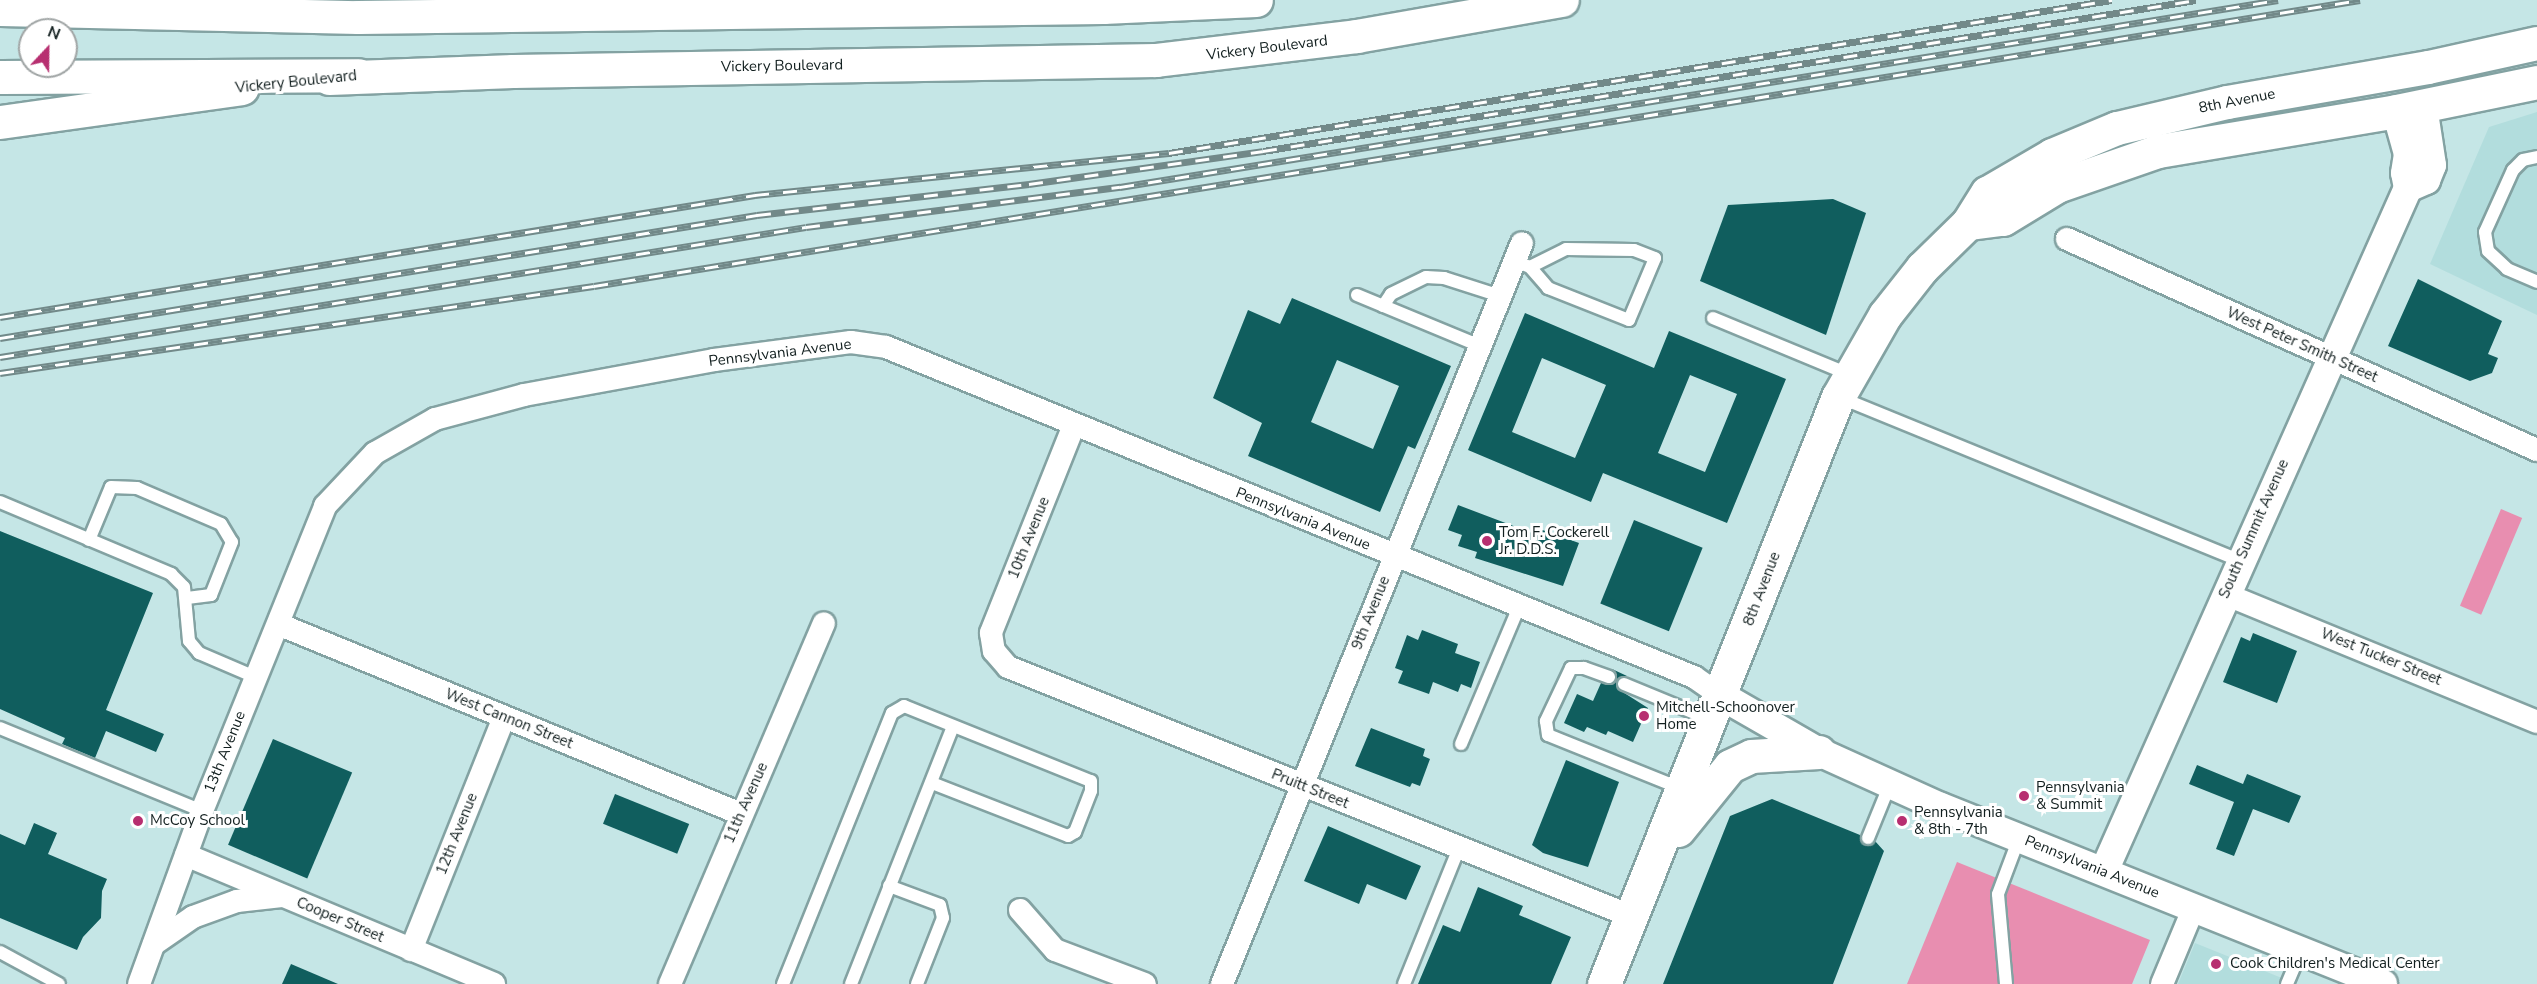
<!DOCTYPE html>
<style>
body{margin:0}
#map{position:relative;width:2537px;height:984px;overflow:hidden;background:#c5e6e6;font-family:"Nunito Sans",sans-serif}
div>[style]{position:absolute}
[style*='--x']{left:calc(var(--x)*1px);top:calc(var(--y)*1px);width:calc(var(--w)*1px);rotate:calc(var(--a)*1deg)}
.built>*{inset:0;background:#b2dddd}
.green>*{inset:0;background:#e88eb0;transform-origin:0 0}
.building>*{inset:0;background:#105e5e;transform-origin:0 0}
.roads{filter:drop-shadow(2px 0 #83a2a2) drop-shadow(-2px 0 #83a2a2) drop-shadow(0 2px #83a2a2) drop-shadow(0 -2px #83a2a2)}
.service>*{height:12px;margin:-6px;padding:0 6px;transform-origin:6px;border-radius:6px;background:#fff}
.minor>*{height:22px;margin:-11px;padding:0 11px;transform-origin:11px;border-radius:11px;background:#fff}
.tertiary>*{height:28px;margin:-14px;padding:0 14px;transform-origin:14px;border-radius:14px;background:#fff}
.secondary>*{height:33px;margin:-16.5px;padding:0 16.5px;transform-origin:16.5px;border-radius:16.5px;background:#fff}
.motorway>*{height:33px;margin:-16.5px;padding:0 16.5px;transform-origin:16.5px;border-radius:16.5px;background:#fff}
.rail>*{height:7px;margin-top:-3.5px;transform-origin:0;background:repeating-linear-gradient(90deg,#fff 0 14px,#728989 0 28px);box-sizing:border-box;border-block:2px solid #728989}
.dots>*{width:16px;height:16px;translate:-50% -50%;box-sizing:border-box;border:3px solid #fff;border-radius:50%}
span{translate:-50% -50%;white-space:nowrap;text-align:center;line-height:1.15;-webkit-text-stroke:6px #fff;paint-order:stroke}
.street-label{font-size:15px;color:#121f1f}
.poi-label{font-size:15px;color:#121f1f}
.left{translate:0 -50%;text-align:left}
.north{position:absolute;left:18px;top:18px;width:60px;height:60px;box-sizing:border-box;background:#fff;border:2px solid #a0a5a5;border-radius:50%;rotate:22deg;font-size:16px;font-weight:700;line-height:24px;text-align:center;color:#121f1f}
.north::after{content:'';display:block;margin:auto;width:21px;height:27px;background:#b72f70;clip-path:polygon(50% 0,100% 100%,50% 72%,0 100%)}
</style>
<div id="map">
<div class="built">
<div style="clip-path:polygon(2537px 112px,2537px 315px,2430px 264px,2489px 127px)"></div>
<div style="clip-path:polygon(2195px 943px,2297px 984px,2178px 984px)"></div>
</div>
<div class="green">
<div style="left:2501px;top:509px;width:23px;height:105px;rotate:23deg"></div>
<div style="clip-path:polygon(1957px 862px,2150px 940px,2132px 984px,1907px 984px)"></div>
</div>
<div class="building">
<div style="clip-path:polygon(1833px 199px,1866px 213px,1826px 335px,1700px 281px,1728px 205px)"></div>
<div style="clip-path:polygon(2418px 279px,2502px 321px,2488px 354px,2498px 358px,2492px 373px,2470px 381px,2388px 346px)"></div>
<div style="clip-path:polygon(evenodd,1292px 298px,1451px 366px,1415px 449px,1408px 446px,1380px 512px,1248px 456px,1262px 423px,1213px 398px,1248px 310px,1280px 324px,1292px 298px,1337px 360px,1399px 386px,1373px 449px,1311px 422px,1337px 360px)"></div>
<div style="clip-path:polygon(evenodd,1525px 313px,1654px 368px,1669px 331px,1786px 379px,1727px 523px,1603px 473px,1591px 502px,1468px 450px,1525px 313px,1542px 358px,1606px 385px,1575px 458px,1512px 432px,1542px 358px,1525px 313px,1690px 375px,1737px 394px,1705px 472px,1658px 453px,1690px 375px)"></div>
<div style="clip-path:polygon(1458px 505px,1532px 533px,1534px 527px,1579px 543px,1563px 586px,1475px 558px,1477px 552px,1458px 546px,1462px 535px,1448px 530px)"></div>
<div style="left:1634px;top:520px;width:74px;height:90px;rotate:22deg"></div>
<div style="clip-path:polygon(0 531px,153px 593px,106px 710px,164px 734px,156px 752px,106px 731px,95px 758px,62px 744px,65px 738px,0 709px)"></div>
<div style="clip-path:polygon(1422px 630px,1458px 644px,1455px 653px,1480px 662px,1471px 688px,1461px 684px,1458px 692px,1433px 682px,1429px 694px,1398px 683px,1403px 671px,1395px 668px,1407px 635px,1418px 640px)"></div>
<div style="clip-path:polygon(2253px 633px,2297px 651px,2277px 703px,2223px 682px,2241px 637px,2250px 641px)"></div>
<div style="clip-path:polygon(1612px 669px,1627px 676px,1617px 680px,1618px 689px,1648px 708px,1633px 742px,1608px 731px,1606px 735px,1587px 727px,1584px 732px,1564px 723px,1577px 694px,1593px 701px,1601px 683px,1615px 683px,1617px 675px)"></div>
<div style="clip-path:polygon(1371px 728px,1425px 749px,1423px 756px,1430px 759px,1420px 786px,1412px 783px,1410px 787px,1355px 766px)"></div>
<div style="left:273px;top:739px;width:86px;height:115px;rotate:23deg"></div>
<div style="clip-path:polygon(1566px 760px,1619px 782px,1588px 867px,1543px 853px,1532px 845px)"></div>
<div style="clip-path:polygon(2197px 765px,2243px 784px,2247px 774px,2301px 796px,2289px 823px,2253px 809px,2234px 856px,2216px 849px,2234px 802px,2189px 784px)"></div>
<div style="left:615px;top:794px;width:80px;height:32px;rotate:22deg"></div>
<div style="clip-path:polygon(1772px 799px,1860px 835px,1864px 845px,1875px 841px,1884px 851px,1833px 984px,1663px 984px,1730px 816px)"></div>
<div style="clip-path:polygon(34px 823px,57px 833px,48px 854px,107px 879px,102px 891px,101px 918px,83px 937px,77px 950px,0 918px,0 834px,25px 845px)"></div>
<div style="clip-path:polygon(1328px 826px,1421px 866px,1406px 900px,1367px 884px,1359px 904px,1304px 881px)"></div>
<div style="clip-path:polygon(1478px 887px,1523px 906px,1519px 915px,1571px 937px,1551px 984px,1418px 984px,1443px 925px,1460px 932px)"></div>
<div style="clip-path:polygon(291px 964px,338px 984px,282px 984px)"></div>
</div>
<div class="roads">
<div class="service">
<div style="--x:2537;--y:157;--w:14;--a:168"></div>
<div style="--x:2523;--y:160;--w:14;--a:135"></div>
<div style="--x:2513;--y:170;--w:68;--a:114.3"></div>
<div style="--x:2485;--y:232;--w:19;--a:81"></div>
<div style="--x:2488;--y:251;--w:26;--a:43"></div>
<div style="--x:2507;--y:269;--w:33;--a:23"></div>
<div style="--x:1515;--y:261;--w:16;--a:22"></div>
<div style="--x:1530;--y:267;--w:28;--a:49"></div>
<div style="--x:1548;--y:288;--w:87;--a:21.6"></div>
<div style="--x:1629;--y:320;--w:67;--a:-67.2"></div>
<div style="--x:1655;--y:258;--w:22;--a:-159"></div>
<div style="--x:1634;--y:250;--w:68;--a:-179.2"></div>
<div style="--x:1566;--y:249;--w:40;--a:153.4"></div>
<div style="--x:1357;--y:295;--w:133;--a:22.5"></div>
<div style="--x:1383;--y:306;--w:14;--a:-56"></div>
<div style="--x:1391;--y:294;--w:39;--a:-26"></div>
<div style="--x:1426;--y:277;--w:18;--a:3"></div>
<div style="--x:1444;--y:278;--w:59;--a:17.8"></div>
<div style="--x:1713;--y:318;--w:146;--a:22.5"></div>
<div style="--x:1839;--y:397;--w:433;--a:22.2"></div>
<div style="--x:0;--y:502;--w:186;--a:22.8"></div>
<div style="--x:171;--y:574;--w:18;--a:45"></div>
<div style="--x:184;--y:587;--w:54;--a:84.7"></div>
<div style="--x:189;--y:641;--w:16;--a:50"></div>
<div style="--x:199;--y:653;--w:61;--a:23.2"></div>
<div style="--x:89;--y:540;--w:57;--a:-67.5"></div>
<div style="--x:111;--y:487;--w:26;--a:2"></div>
<div style="--x:137;--y:488;--w:91;--a:23.2"></div>
<div style="--x:221;--y:524;--w:21;--a:59"></div>
<div style="--x:232;--y:542;--w:57;--a:111.6"></div>
<div style="--x:211;--y:595;--w:24;--a:173"></div>
<div style="--x:1609;--y:677;--w:27;--a:-160"></div>
<div style="--x:1584;--y:668;--w:13;--a:180"></div>
<div style="--x:1571;--y:668;--w:59;--a:115.3"></div>
<div style="--x:1546;--y:721;--w:14;--a:82"></div>
<div style="--x:1548;--y:735;--w:144;--a:21.9"></div>
<div style="--x:1624;--y:684;--w:92;--a:22.4"></div>
<div style="--x:0;--y:728;--w:218;--a:22.3"></div>
<div style="--x:1461;--y:744;--w:149;--a:-67.1"></div>
<div style="--x:1868;--y:838;--w:58;--a:-67.8"></div>
<div style="--x:889;--y:886;--w:54;--a:20.4"></div>
<div style="--x:940;--y:905;--w:13;--a:77"></div>
<div style="--x:943;--y:918;--w:71;--a:111.5"></div>
<div style="--x:0;--y:952;--w:67;--a:28.5"></div>
<div style="--x:783;--y:984;--w:292;--a:-68.1"></div>
<div style="--x:892;--y:713;--w:14;--a:-30"></div>
<div style="--x:904;--y:706;--w:201;--a:21.9"></div>
<div style="--x:1091;--y:781;--w:10;--a:90"></div>
<div style="--x:1091;--y:791;--w:44;--a:111.3"></div>
<div style="--x:1075;--y:832;--w:8;--a:150"></div>
<div style="--x:1068;--y:836;--w:146;--a:-158.7"></div>
<div style="--x:851;--y:984;--w:277;--a:-68.4"></div>
<div style="--x:1404;--y:984;--w:147;--a:-68"></div>
<div style="--x:2006;--y:984;--w:90;--a:-95.1"></div>
<div style="--x:1998;--y:894;--w:60;--a:-69.4"></div>
<div style="--x:2287;--y:984;--w:36;--a:-67"></div>
</div>
<div class="minor">
<div style="--x:2067;--y:239;--w:515;--a:24.18"></div>
<div style="--x:1074;--y:425;--w:224;--a:111.8"></div>
<div style="--x:991;--y:633;--w:18;--a:81"></div>
<div style="--x:994;--y:651;--w:21;--a:49"></div>
<div style="--x:1008;--y:667;--w:671;--a:21.79"></div>
<div style="--x:2225;--y:594;--w:337;--a:22.3"></div>
<div style="--x:278;--y:624;--w:500;--a:22.31"></div>
<div style="--x:186;--y:855;--w:334;--a:22.7"></div>
<div style="--x:1020;--y:910;--w:53;--a:48.8"></div>
<div style="--x:1055;--y:950;--w:96;--a:20.7"></div>
<div style="--x:154;--y:944;--w:47;--a:-34.7"></div>
<div style="--x:193;--y:917;--w:47;--a:-20"></div>
<div style="--x:237;--y:901;--w:45;--a:-6.3"></div>
<div style="--x:411;--y:950;--w:250;--a:-68.2"></div>
<div style="--x:139;--y:984;--w:184;--a:-70"></div>
<div style="--x:202;--y:811;--w:329;--a:-68"></div>
<div style="--x:325;--y:506;--w:73;--a:-46.7"></div>
<div style="--x:375;--y:453;--w:69;--a:-29.5"></div>
<div style="--x:435;--y:419;--w:92;--a:-15.1"></div>
<div style="--x:524;--y:395;--w:193;--a:-10.4"></div>
<div style="--x:714;--y:360;--w:138;--a:-7.5"></div>
<div style="--x:851;--y:342;--w:35;--a:8"></div>
<div style="--x:886;--y:347;--w:873;--a:22.22"></div>
<div style="--x:1694;--y:677;--w:32;--a:35"></div>
<div style="--x:670;--y:984;--w:392;--a:-66.9"></div>
<div style="--x:1222;--y:984;--w:799;--a:-67.96"></div>
<div style="--x:2162;--y:984;--w:83;--a:-67.4"></div>
</div>
<div class="tertiary">
<div style="--x:2408;--y:188;--w:20;--a:-24"></div>
<div style="--x:2426;--y:180;--w:16;--a:-68"></div>
<div style="--x:2432;--y:165;--w:60;--a:-98.7"></div>
<div style="--x:1720;--y:695;--w:114;--a:29.9"></div>
<div style="--x:1819;--y:752;--w:134;--a:24.3"></div>
<div style="--x:1941;--y:807;--w:476;--a:21.8"></div>
<div style="--x:2104;--y:871;--w:748;--a:-66.01"></div>
<div style="--x:2408;--y:188;--w:15;--a:-101"></div>
<div style="--x:2405;--y:173;--w:19;--a:-81"></div>
<div style="--x:2408;--y:154;--w:45;--a:-105.6"></div>
</div>
<div class="secondary">
<div style="--x:329;--y:78;--w:184;--a:-2.2"></div>
<div style="--x:513;--y:71;--w:643;--a:-0.98"></div>
<div style="--x:1156;--y:60;--w:202;--a:-6.8"></div>
<div style="--x:1357;--y:36;--w:208;--a:-10"></div>
<div style="--x:0;--y:122;--w:244;--a:-8"></div>
<div style="--x:1968;--y:223;--w:35;--a:-7"></div>
<div style="--x:2003;--y:219;--w:63;--a:-31.4"></div>
<div style="--x:2057;--y:186;--w:107;--a:-19.1"></div>
<div style="--x:2158;--y:151;--w:241;--a:-9.5"></div>
<div style="--x:2396;--y:111;--w:144;--a:-11.6"></div>
<div style="--x:1678;--y:830;--w:82;--a:-50.9"></div>
<div style="--x:1730;--y:766;--w:23;--a:-25"></div>
<div style="--x:1751;--y:756;--w:68;--a:-3.4"></div>
<div style="--x:1604;--y:984;--w:632;--a:-68.27"></div>
<div style="--x:1838;--y:397;--w:95;--a:-60.2"></div>
<div style="--x:1885;--y:315;--w:60;--a:-51.8"></div>
<div style="--x:1922;--y:268;--w:64;--a:-44.4"></div>
<div style="--x:1968;--y:223;--w:36;--a:-58"></div>
<div style="--x:1987;--y:193;--w:75;--a:-30.3"></div>
<div style="--x:2052;--y:155;--w:70;--a:-22.6"></div>
<div style="--x:2117;--y:128;--w:113;--a:-13.3"></div>
<div style="--x:2227;--y:102;--w:204;--a:-9.9"></div>
<div style="--x:2428;--y:67;--w:112;--a:-12.4"></div>
</div>
<div class="motorway">
<div style="--x:0;--y:9;--w:358;--a:1.3"></div>
<div style="--x:358;--y:17;--w:745;--a:-0.77"></div>
<div style="--x:1103;--y:7;--w:153;--a:-2.6"></div>
<div style="--x:0;--y:77;--w:358;--a:-0.3"></div>
</div>
</div>
<div class="rail">
<div style="--x:0;--y:317;--w:765;--a:-9.18"></div>
<div style="--x:755;--y:195;--w:416;--a:-5.8"></div>
<div style="--x:1169;--y:153;--w:955;--a:-9.22"></div>
<div style="--x:0;--y:338;--w:767;--a:-9.23"></div>
<div style="--x:757;--y:215;--w:274;--a:-6.5"></div>
<div style="--x:1029;--y:184;--w:236;--a:-8"></div>
<div style="--x:1263;--y:151;--w:945;--a:-9.19"></div>
<div style="--x:0;--y:357;--w:816;--a:-9.16"></div>
<div style="--x:806;--y:227;--w:317;--a:-7.3"></div>
<div style="--x:1120;--y:187;--w:1173;--a:-9.17"></div>
<div style="--x:0;--y:373;--w:600;--a:-8.33"></div>
<div style="--x:594;--y:286;--w:1789;--a:-9.2"></div>
</div>
<div class="dots">
<div style="left:1487px;top:541px;background:#b72f70"></div>
<div style="left:1644px;top:716px;background:#b72f70"></div>
<div style="left:2024px;top:796px;background:#b72f70"></div>
<div style="left:138px;top:821px;background:#b72f70"></div>
<div style="left:1902px;top:821px;background:#b72f70"></div>
<div style="left:2216px;top:964px;background:#b72f70"></div>
</div>
<div class="street-label">
<span style="left:1267px;top:48px;rotate:-7deg">Vickery Boulevard</span>
<span style="left:782px;top:66px;rotate:-1deg">Vickery Boulevard</span>
<span style="left:296px;top:82px;rotate:-6deg">Vickery Boulevard</span>
<span style="left:2237px;top:101px;rotate:-11deg">8th Avenue</span>
<span style="left:2302px;top:345px;rotate:24deg">West Peter Smith Street</span>
<span style="left:780px;top:353px;rotate:-7deg">Pennsylvania Avenue</span>
<span style="left:1303px;top:519px;rotate:22deg">Pennsylvania Avenue</span>
<span style="left:2254px;top:529px;rotate:-66deg">South Summit Avenue</span>
<span style="left:1029px;top:538px;rotate:-68deg">10th Avenue</span>
<span style="left:1762px;top:589px;rotate:-69deg">8th Avenue</span>
<span style="left:1371px;top:613px;rotate:-68deg">9th Avenue</span>
<span style="left:2381px;top:657px;rotate:22deg">West Tucker Street</span>
<span style="left:509px;top:719px;rotate:22deg">West Cannon Street</span>
<span style="left:225px;top:752px;rotate:-68deg">13th Avenue</span>
<span style="left:1310px;top:789px;rotate:22deg">Pruitt Street</span>
<span style="left:746px;top:803px;rotate:-66deg">11th Avenue</span>
<span style="left:457px;top:834px;rotate:-68deg">12th Avenue</span>
<span style="left:2092px;top:867px;rotate:22deg">Pennsylvania Avenue</span>
<span style="left:340px;top:920px;rotate:23deg">Cooper Street</span>
</div>
<div class="poi-label">
<span class="left" style="left:1499px;top:541px">Tom F. Cockerell<br>Jr. D.D.S.</span>
<span class="left" style="left:1656px;top:716px">Mitchell-Schoonover<br>Home</span>
<span class="left" style="left:2036px;top:796px">Pennsylvania<br>&amp; Summit</span>
<span class="left" style="left:1914px;top:821px">Pennsylvania<br>&amp; 8th - 7th</span>
<span class="left" style="left:150px;top:821px">McCoy School</span>
<span class="left" style="left:2230px;top:964px">Cook Children's Medical Center</span>
</div>
<div class="north">N</div>
</div>
